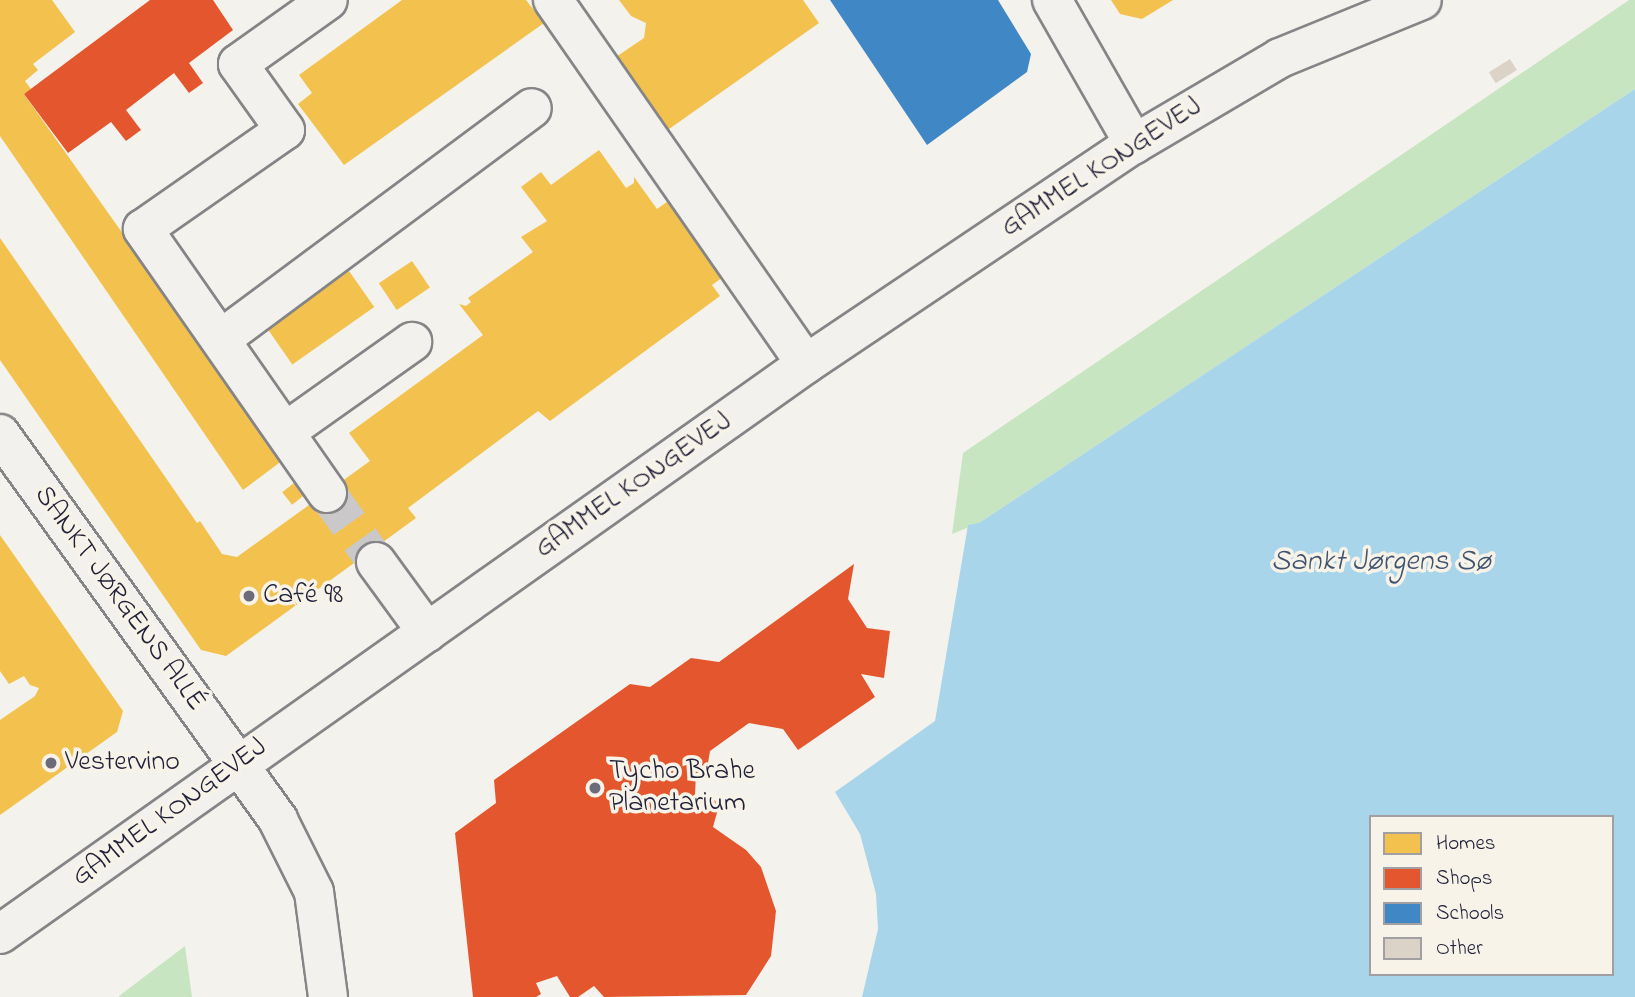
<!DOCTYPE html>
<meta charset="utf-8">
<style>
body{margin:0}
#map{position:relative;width:1635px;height:997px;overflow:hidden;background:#f4f2ec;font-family:"Indie Flower",sans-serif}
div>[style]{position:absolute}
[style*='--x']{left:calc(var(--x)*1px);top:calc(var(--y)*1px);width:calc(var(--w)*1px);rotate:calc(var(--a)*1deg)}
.green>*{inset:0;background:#c8e5c2}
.water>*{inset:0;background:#a8d5ea}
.homes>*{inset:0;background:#f2c14e;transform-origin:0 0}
.shops>*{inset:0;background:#e4572e}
.schools>*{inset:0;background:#3f88c5}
.building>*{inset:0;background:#dbd3c8;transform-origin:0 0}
.minor-tunnel>*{height:38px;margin-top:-19px;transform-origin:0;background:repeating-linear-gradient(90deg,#cac8c9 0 38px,transparent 0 57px)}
.roads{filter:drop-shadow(2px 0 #858486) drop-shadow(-2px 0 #858486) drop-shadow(0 2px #858486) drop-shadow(0 -2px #858486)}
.minor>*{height:38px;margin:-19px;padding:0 19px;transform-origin:19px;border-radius:19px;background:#f2f1ed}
.dots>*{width:19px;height:19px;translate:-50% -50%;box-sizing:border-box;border:4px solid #f7f3e8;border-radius:50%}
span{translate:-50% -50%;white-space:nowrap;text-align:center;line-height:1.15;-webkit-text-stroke:7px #f7f3e8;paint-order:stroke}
.street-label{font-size:28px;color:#22223b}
.poi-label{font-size:28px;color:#22223b}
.left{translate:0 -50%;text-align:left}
.water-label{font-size:30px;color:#41546f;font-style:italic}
.legend{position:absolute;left:1369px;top:815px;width:245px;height:161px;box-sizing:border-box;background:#f7f3e8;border:2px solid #a29fa3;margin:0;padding:9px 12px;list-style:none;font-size:21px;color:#22223b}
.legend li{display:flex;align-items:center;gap:14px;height:35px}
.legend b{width:35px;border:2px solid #a29fa3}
</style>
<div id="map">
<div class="green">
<div style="clip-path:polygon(1629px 0,1635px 0,1635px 89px,979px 523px,952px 534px,963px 453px)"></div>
<div style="clip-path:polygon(185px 946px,192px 997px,119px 997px,119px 996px)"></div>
</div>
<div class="water">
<div style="clip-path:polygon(evenodd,1635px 89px,1635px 997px,862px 997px,878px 929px,876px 894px,860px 834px,835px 792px,935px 721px,968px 525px,979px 523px,1635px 89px,1371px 817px,1612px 817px,1612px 974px,1371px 974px,1371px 817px)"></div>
</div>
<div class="homes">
<div style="clip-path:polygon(0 0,52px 0,75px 32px,33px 64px,38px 70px,25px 81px,31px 89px,24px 94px,283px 460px,243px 490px,0 136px)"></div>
<div style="clip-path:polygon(402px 0,526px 0,544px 23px,344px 165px,298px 104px,312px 93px,299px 75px)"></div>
<div style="clip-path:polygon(619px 0,803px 0,819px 23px,662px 134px,610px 61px,644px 38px,646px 23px,631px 16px)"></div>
<div style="clip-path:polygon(1111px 0,1173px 0,1142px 19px,1120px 14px)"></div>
<div style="clip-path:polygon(599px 150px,626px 188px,634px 183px,634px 177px,657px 209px,674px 197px,730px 272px,712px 285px,720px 296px,550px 421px,538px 411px,408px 508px,416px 518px,226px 656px,201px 650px,0 360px,0 238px,197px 523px,200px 521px,222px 554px,237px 557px,370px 461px,349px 433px,483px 335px,459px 304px,466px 306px,471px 302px,468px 298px,533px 252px,521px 237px,547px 221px,521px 187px,541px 172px,551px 185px)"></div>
<div style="left:412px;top:261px;width:32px;height:40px;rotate:56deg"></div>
<div style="left:349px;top:271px;width:44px;height:100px;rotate:55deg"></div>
<div style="left:294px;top:483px;width:16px;height:15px;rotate:52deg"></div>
<div style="clip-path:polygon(0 535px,123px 711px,117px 732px,0 815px,0 720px,35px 696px,39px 688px,30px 685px,24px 676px,9px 684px,0 671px)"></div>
</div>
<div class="shops">
<div style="clip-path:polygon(150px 0,213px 0,233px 30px,189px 63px,203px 83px,189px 93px,174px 73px,126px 110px,141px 130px,126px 141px,111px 122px,68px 153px,24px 94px)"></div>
<div style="clip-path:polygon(854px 564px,848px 599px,867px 628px,890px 631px,884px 678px,861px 674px,875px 697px,798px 750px,783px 729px,749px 723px,710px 751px,706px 775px,696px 773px,695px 795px,720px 802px,713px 827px,746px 850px,761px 867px,776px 911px,771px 956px,746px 995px,604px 997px,594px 986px,578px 997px,570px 997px,557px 976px,536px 983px,541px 994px,536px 997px,473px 997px,455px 833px,496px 803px,494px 780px,630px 684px,650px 687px,691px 658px,719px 662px)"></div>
</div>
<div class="schools">
<div style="clip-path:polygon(830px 0,998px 0,1031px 54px,1027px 72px,927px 145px)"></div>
</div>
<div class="building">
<div style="left:1510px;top:59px;width:13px;height:25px;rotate:58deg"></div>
</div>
<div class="minor-tunnel">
<div style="--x:327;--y:493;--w:85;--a:54.6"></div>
</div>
<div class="roads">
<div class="minor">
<div style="--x:553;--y:0;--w:443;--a:55.2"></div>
<div style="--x:1052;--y:0;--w:166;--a:60.3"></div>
<div style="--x:221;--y:339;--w:387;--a:-36.6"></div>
<div style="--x:285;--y:432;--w:156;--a:-35.3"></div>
<div style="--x:0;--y:434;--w:476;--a:54.2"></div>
<div style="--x:278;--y:820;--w:80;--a:63.4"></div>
<div style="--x:314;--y:892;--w:106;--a:82.4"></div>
<div style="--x:327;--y:493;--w:322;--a:-124.9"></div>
<div style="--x:143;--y:229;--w:173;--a:-34.9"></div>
<div style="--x:285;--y:130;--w:81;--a:-125.5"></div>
<div style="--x:238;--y:64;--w:110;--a:-35.4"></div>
<div style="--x:376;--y:562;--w:87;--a:53.9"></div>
<div style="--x:0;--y:934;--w:987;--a:-35.27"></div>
<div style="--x:806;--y:364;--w:395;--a:-33.9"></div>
<div style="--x:1134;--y:144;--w:169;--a:-30.5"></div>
<div style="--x:1280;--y:58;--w:153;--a:-22.2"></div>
</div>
</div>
<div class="dots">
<div style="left:249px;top:596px;background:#6c6b79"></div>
<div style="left:51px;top:763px;background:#6c6b79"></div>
<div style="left:595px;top:788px;background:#6c6b79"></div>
</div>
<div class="street-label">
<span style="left:1102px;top:168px;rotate:-33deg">GAMMEL KONGEVEJ</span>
<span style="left:634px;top:486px;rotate:-35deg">GAMMEL KONGEVEJ</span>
<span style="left:119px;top:599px;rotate:54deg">SANKT JØRGENS ALLÉ</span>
<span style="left:170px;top:813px;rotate:-36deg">GAMMEL KONGEVEJ</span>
</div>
<div class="poi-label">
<span class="left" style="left:263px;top:596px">Café 98</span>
<span class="left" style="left:65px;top:763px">Vestervino</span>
<span class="left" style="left:609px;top:788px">Tycho Brahe<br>Planetarium</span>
</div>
<div class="water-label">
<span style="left:1381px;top:562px">Sankt Jørgens Sø</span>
</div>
<ul class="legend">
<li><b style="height:19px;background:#f2c14e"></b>Homes</li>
<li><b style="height:19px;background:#e4572e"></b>Shops</li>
<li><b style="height:19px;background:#3f88c5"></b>Schools</li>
<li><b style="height:19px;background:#dbd3c8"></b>Other</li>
</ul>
</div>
